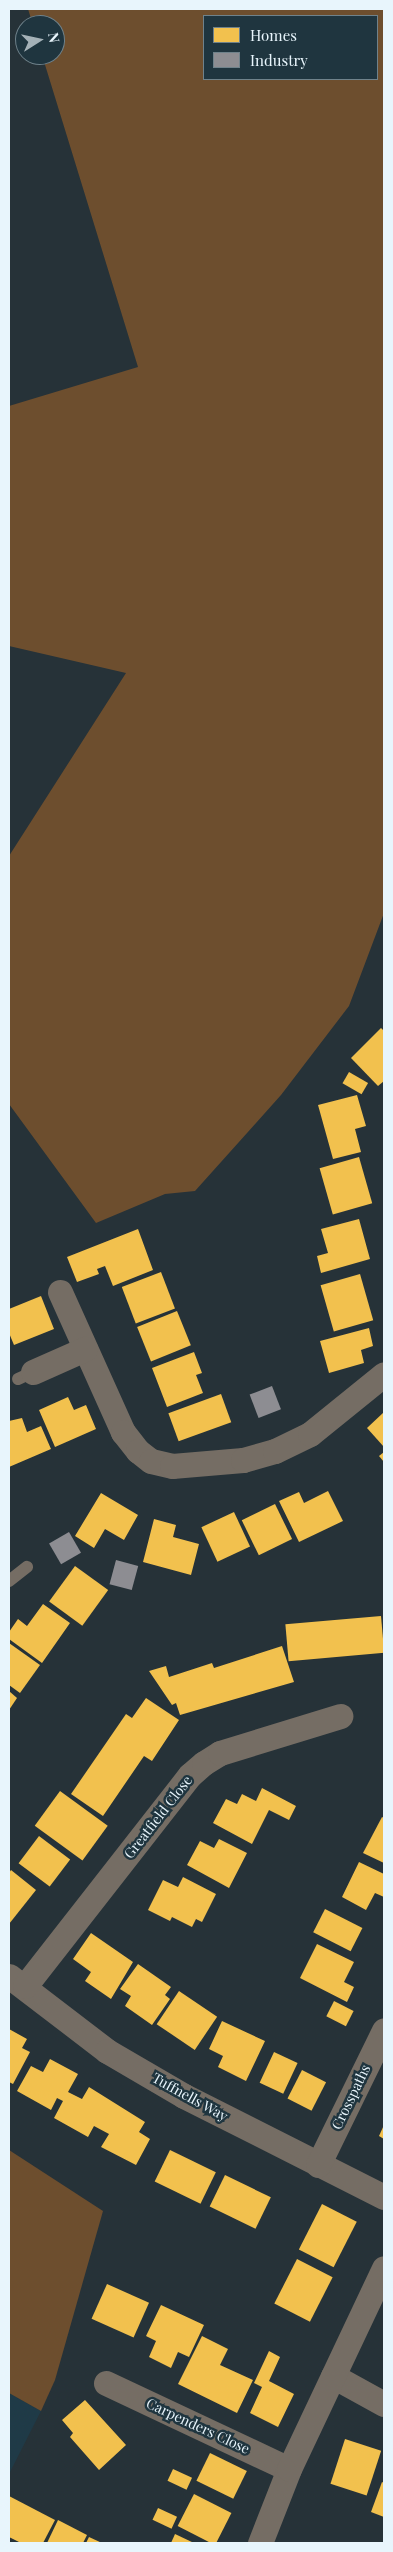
<!DOCTYPE html>
<style>
body{margin:0}
#map{position:relative;width:393px;height:2552px;overflow:hidden;background:#263238;font-family:"Playfair Display",serif}
div>[style]{position:absolute}
[style*='--x']{left:calc(var(--x)*1px);top:calc(var(--y)*1px);width:calc(var(--w)*1px);rotate:calc(var(--a)*1deg)}
.built>*{inset:0;background:#1f3a47}
.green>*{inset:0;background:#6d4e2e}
.homes>*{inset:0;background:#f2c14e;transform-origin:0 0}
.industry>*{inset:0;background:#8d8d92;transform-origin:0 0}
.lane>*{height:12px;margin:-6px;padding:0 6px;transform-origin:6px;border-radius:6px;background:#756d64}
.street>*{height:25px;margin:-12.5px;padding:0 12.5px;transform-origin:12.5px;border-radius:12.5px;background:#756d64}
span{translate:-50% -50%;white-space:nowrap;text-align:center;line-height:1.15;-webkit-text-stroke:5px #1f353f;paint-order:stroke}
.street-label{font-size:14px;color:#e8f5fc}
.frame{position:absolute;inset:0;border:10px solid #e8f5fc;pointer-events:none}
.legend{position:absolute;left:203px;top:15px;width:175px;height:65px;box-sizing:border-box;background:#1f353f;border:1px solid #6f828b;margin:0;padding:6px 9px;list-style:none;font-size:15px;color:#e8f5fc}
.legend li{display:flex;align-items:center;gap:10px;height:25px}
.legend b{width:25px;border:1px solid #6f828b}
.north{position:absolute;left:15px;top:15px;width:50px;height:50px;box-sizing:border-box;background:#1f353f;border:1px solid #6f828b;border-radius:50%;rotate:80deg;font-size:14px;font-weight:700;line-height:20px;text-align:center;color:#e8f5fc}
.north::after{content:'';display:block;margin:auto;width:18px;height:22px;background:#a4b1b7;clip-path:polygon(50% 0,100% 100%,50% 72%,0 100%)}
</style>
<div id="map">
<div class="built">
<div style="clip-path:polygon(9px 2393px,41px 2411px,9px 2474px)"></div>
</div>
<div class="green">
<div style="clip-path:polygon(evenodd,28px 9px,384px 9px,384px 913px,349px 1006px,281px 1095px,195px 1191px,165px 1194px,96px 1223px,9px 1104px,9px 856px,126px 673px,9px 646px,9px 406px,138px 367px,42px 55px,55px 55px,55px 25px,33px 25px,28px 9px,204px 16px,377px 16px,377px 79px,204px 79px,204px 16px)"></div>
<div style="clip-path:polygon(9px 2150px,103px 2211px,55px 2380px,41px 2411px,9px 2393px)"></div>
</div>
<div class="homes">
<div style="clip-path:polygon(381px 1028px,384px 1031px,384px 1081px,378px 1086px,351px 1058px)"></div>
<div style="left:349px;top:1072px;width:22px;height:13px;rotate:30deg"></div>
<div style="clip-path:polygon(357px 1095px,366px 1126px,355px 1129px,361px 1152px,333px 1159px,318px 1105px)"></div>
<div style="left:359px;top:1157px;width:48px;height:41px;rotate:74deg"></div>
<div style="clip-path:polygon(359px 1219px,370px 1259px,321px 1273px,317px 1256px,328px 1253px,321px 1229px)"></div>
<div style="clip-path:polygon(138px 1229px,153px 1270px,113px 1286px,105px 1266px,97px 1269px,99px 1274px,77px 1282px,67px 1257px)"></div>
<div style="left:161px;top:1272px;width:39px;height:42px;rotate:69deg"></div>
<div style="left:360px;top:1274px;width:48px;height:41px;rotate:74deg"></div>
<div style="clip-path:polygon(41px 1296px,54px 1329px,14px 1345px,9px 1333px,9px 1309px)"></div>
<div style="left:177px;top:1311px;width:37px;height:43px;rotate:68deg"></div>
<div style="clip-path:polygon(369px 1328px,373px 1346px,361px 1350px,364px 1363px,329px 1373px,320px 1341px)"></div>
<div style="clip-path:polygon(194px 1352px,202px 1373px,196px 1375px,203px 1393px,167px 1407px,152px 1368px)"></div>
<div style="left:221px;top:1394px;width:30px;height:56px;rotate:70deg"></div>
<div style="clip-path:polygon(68px 1397px,74px 1410px,86px 1405px,96px 1429px,55px 1447px,39px 1410px)"></div>
<div style="clip-path:polygon(384px 1412px,384px 1447px,367px 1428px)"></div>
<div style="clip-path:polygon(22px 1418px,27px 1432px,41px 1426px,51px 1449px,9px 1467px,9px 1421px)"></div>
<div style="clip-path:polygon(384px 1452px,384px 1462px,379px 1456px)"></div>
<div style="clip-path:polygon(328px 1491px,343px 1521px,299px 1542px,279px 1501px,299px 1492px,304px 1503px)"></div>
<div style="clip-path:polygon(101px 1493px,138px 1515px,124px 1540px,105px 1529px,94px 1548px,75px 1536px)"></div>
<div style="left:275px;top:1504px;width:39px;height:37px;rotate:64deg"></div>
<div style="left:234px;top:1512px;width:38px;height:36px;rotate:65deg"></div>
<div style="clip-path:polygon(154px 1519px,176px 1525px,173px 1537px,199px 1544px,191px 1575px,143px 1562px)"></div>
<div style="left:75px;top:1566px;width:41px;height:44px;rotate:36deg"></div>
<div style="clip-path:polygon(43px 1604px,70px 1623px,42px 1663px,9px 1639px,9px 1632px,18px 1619px,27px 1626px)"></div>
<div style="left:381px;top:1616px;width:37px;height:96px;rotate:85deg"></div>
<div style="clip-path:polygon(9px 1643px,40px 1665px,20px 1693px,9px 1685px)"></div>
<div style="clip-path:polygon(282px 1646px,294px 1682px,180px 1715px,176px 1703px,172px 1705px,149px 1671px,166px 1666px,169px 1677px,212px 1663px,214px 1668px)"></div>
<div style="clip-path:polygon(9px 1691px,17px 1698px,9px 1710px)"></div>
<div style="clip-path:polygon(146px 1698px,179px 1720px,152px 1761px,144px 1756px,103px 1816px,71px 1794px,126px 1714px,132px 1718px)"></div>
<div style="clip-path:polygon(262px 1788px,296px 1806px,289px 1820px,269px 1810px,252px 1844px,213px 1823px,226px 1799px,237px 1804px,242px 1794px,256px 1801px)"></div>
<div style="left:60px;top:1791px;width:59px;height:43px;rotate:36deg"></div>
<div style="clip-path:polygon(382px 1817px,384px 1818px,384px 1863px,363px 1853px)"></div>
<div style="left:39px;top:1836px;width:39px;height:34px;rotate:37deg"></div>
<div style="clip-path:polygon(219px 1839px,247px 1853px,229px 1888px,187px 1865px,200px 1841px,214px 1848px)"></div>
<div style="clip-path:polygon(359px 1862px,384px 1874px,384px 1897px,375px 1893px,366px 1910px,342px 1897px)"></div>
<div style="clip-path:polygon(11px 1870px,36px 1890px,9px 1924px,9px 1873px)"></div>
<div style="clip-path:polygon(183px 1877px,216px 1894px,202px 1922px,196px 1919px,192px 1927px,172px 1917px,170px 1921px,148px 1910px,163px 1880px,178px 1887px)"></div>
<div style="left:325px;top:1909px;width:42px;height:26px;rotate:27deg"></div>
<div style="clip-path:polygon(91px 1933px,133px 1962px,111px 1999px,85px 1981px,91px 1972px,73px 1959px)"></div>
<div style="clip-path:polygon(317px 1944px,354px 1962px,344px 1982px,354px 1987px,347px 2002px,300px 1978px)"></div>
<div style="clip-path:polygon(138px 1964px,171px 1987px,165px 1995px,170px 1999px,152px 2025px,125px 2006px,131px 1996px,120px 1989px)"></div>
<div style="left:179px;top:1991px;width:46px;height:40px;rotate:34deg"></div>
<div style="left:334px;top:2001px;width:22px;height:17px;rotate:27deg"></div>
<div style="clip-path:polygon(222px 2021px,265px 2041px,246px 2081px,218px 2067px,223px 2056px,209px 2049px)"></div>
<div style="clip-path:polygon(9px 2029px,27px 2039px,22px 2048px,30px 2052px,13px 2084px,9px 2082px)"></div>
<div style="left:274px;top:2052px;width:26px;height:34px;rotate:25deg"></div>
<div style="clip-path:polygon(50px 2059px,78px 2074px,68px 2092px,82px 2099px,89px 2087px,145px 2122px,139px 2132px,150px 2139px,136px 2165px,101px 2147px,109px 2134px,94px 2126px,88px 2137px,54px 2118px,63px 2101px,57px 2098px,51px 2110px,17px 2091px,31px 2066px,43px 2072px)"></div>
<div style="left:302px;top:2070px;width:27px;height:32px;rotate:27deg"></div>
<div style="clip-path:polygon(384px 2125px,384px 2139px,379px 2136px)"></div>
<div style="left:170px;top:2150px;width:51px;height:35px;rotate:26deg"></div>
<div style="left:225px;top:2175px;width:51px;height:35px;rotate:26deg"></div>
<div style="left:322px;top:2204px;width:39px;height:51px;rotate:27deg"></div>
<div style="left:297px;top:2259px;width:40px;height:50px;rotate:27deg"></div>
<div style="left:107px;top:2284px;width:46px;height:38px;rotate:24deg"></div>
<div style="clip-path:polygon(161px 2305px,204px 2325px,189px 2357px,178px 2352px,171px 2368px,149px 2357px,156px 2341px,146px 2336px)"></div>
<div style="clip-path:polygon(202px 2336px,228px 2349px,220px 2365px,253px 2380px,237px 2413px,178px 2384px)"></div>
<div style="clip-path:polygon(269px 2351px,280px 2357px,269px 2381px,294px 2394px,278px 2427px,250px 2413px,262px 2387px,254px 2383px)"></div>
<div style="clip-path:polygon(85px 2400px,126px 2445px,99px 2470px,70px 2437px,73px 2433px,62px 2420px)"></div>
<div style="left:345px;top:2439px;width:38px;height:47px;rotate:18deg"></div>
<div style="left:210px;top:2453px;width:41px;height:31px;rotate:26deg"></div>
<div style="left:173px;top:2469px;width:21px;height:13px;rotate:25deg"></div>
<div style="clip-path:polygon(382px 2482px,384px 2483px,384px 2517px,371px 2512px)"></div>
<div style="left:194px;top:2494px;width:42px;height:36px;rotate:27deg"></div>
<div style="clip-path:polygon(9px 2496px,55px 2520px,43px 2543px,21px 2543px,9px 2537px)"></div>
<div style="left:158px;top:2508px;width:21px;height:13px;rotate:25deg"></div>
<div style="clip-path:polygon(58px 2520px,87px 2535px,83px 2543px,47px 2543px)"></div>
<div style="clip-path:polygon(175px 2534px,194px 2543px,171px 2543px)"></div>
<div style="clip-path:polygon(89px 2537px,102px 2543px,86px 2543px)"></div>
</div>
<div class="industry">
<div style="left:272px;top:1386px;width:25px;height:24px;rotate:69deg"></div>
<div style="left:69px;top:1532px;width:24px;height:23px;rotate:60deg"></div>
<div style="left:116px;top:1560px;width:23px;height:25px;rotate:15deg"></div>
</div>
<div class="lane">
<div style="--x:18;--y:1379;--w:17;--a:-25"></div>
<div style="--x:9;--y:1581;--w:23;--a:-38"></div>
</div>
<div class="street">
<div style="--x:60;--y:1292;--w:154;--a:65.8"></div>
<div style="--x:123;--y:1432;--w:24;--a:52"></div>
<div style="--x:138;--y:1451;--w:16;--a:38"></div>
<div style="--x:151;--y:1461;--w:22;--a:13"></div>
<div style="--x:172;--y:1466;--w:71;--a:-4.8"></div>
<div style="--x:243;--y:1460;--w:33;--a:-16"></div>
<div style="--x:275;--y:1451;--w:39;--a:-26"></div>
<div style="--x:310;--y:1434;--w:95;--a:-39"></div>
<div style="--x:33;--y:1372;--w:57;--a:-23.9"></div>
<div style="--x:9;--y:1976;--w:123;--a:37.4"></div>
<div style="--x:107;--y:2051;--w:89;--a:30.3"></div>
<div style="--x:184;--y:2096;--w:224;--a:26.8"></div>
<div style="--x:25;--y:1986;--w:268;--a:-52"></div>
<div style="--x:190;--y:1775;--w:18;--a:-41"></div>
<div style="--x:204;--y:1763;--w:19;--a:-32"></div>
<div style="--x:220;--y:1753;--w:126;--a:-17.1"></div>
<div style="--x:318;--y:2165;--w:150;--a:-63.9"></div>
<div style="--x:333;--y:2376;--w:58;--a:28.8"></div>
<div style="--x:106;--y:2383;--w:202;--a:25.2"></div>
<div style="--x:260;--y:2543;--w:79;--a:-68.6"></div>
<div style="--x:289;--y:2469;--w:222;--a:-64.7"></div>
</div>
<div class="street-label">
<span style="left:158px;top:1817px;rotate:-52deg">Greatfield Close</span>
<span style="left:190px;top:2097px;rotate:29deg">Tuffnells Way</span>
<span style="left:351px;top:2097px;rotate:-64deg">Crosspaths</span>
<span style="left:198px;top:2426px;rotate:25deg">Carpenders Close</span>
</div>
<div class="frame"></div>
<ul class="legend">
<li><b style="height:14px;background:#f2c14e"></b>Homes</li>
<li><b style="height:14px;background:#8d8d92"></b>Industry</li>
</ul>
<div class="north">N</div>
</div>
